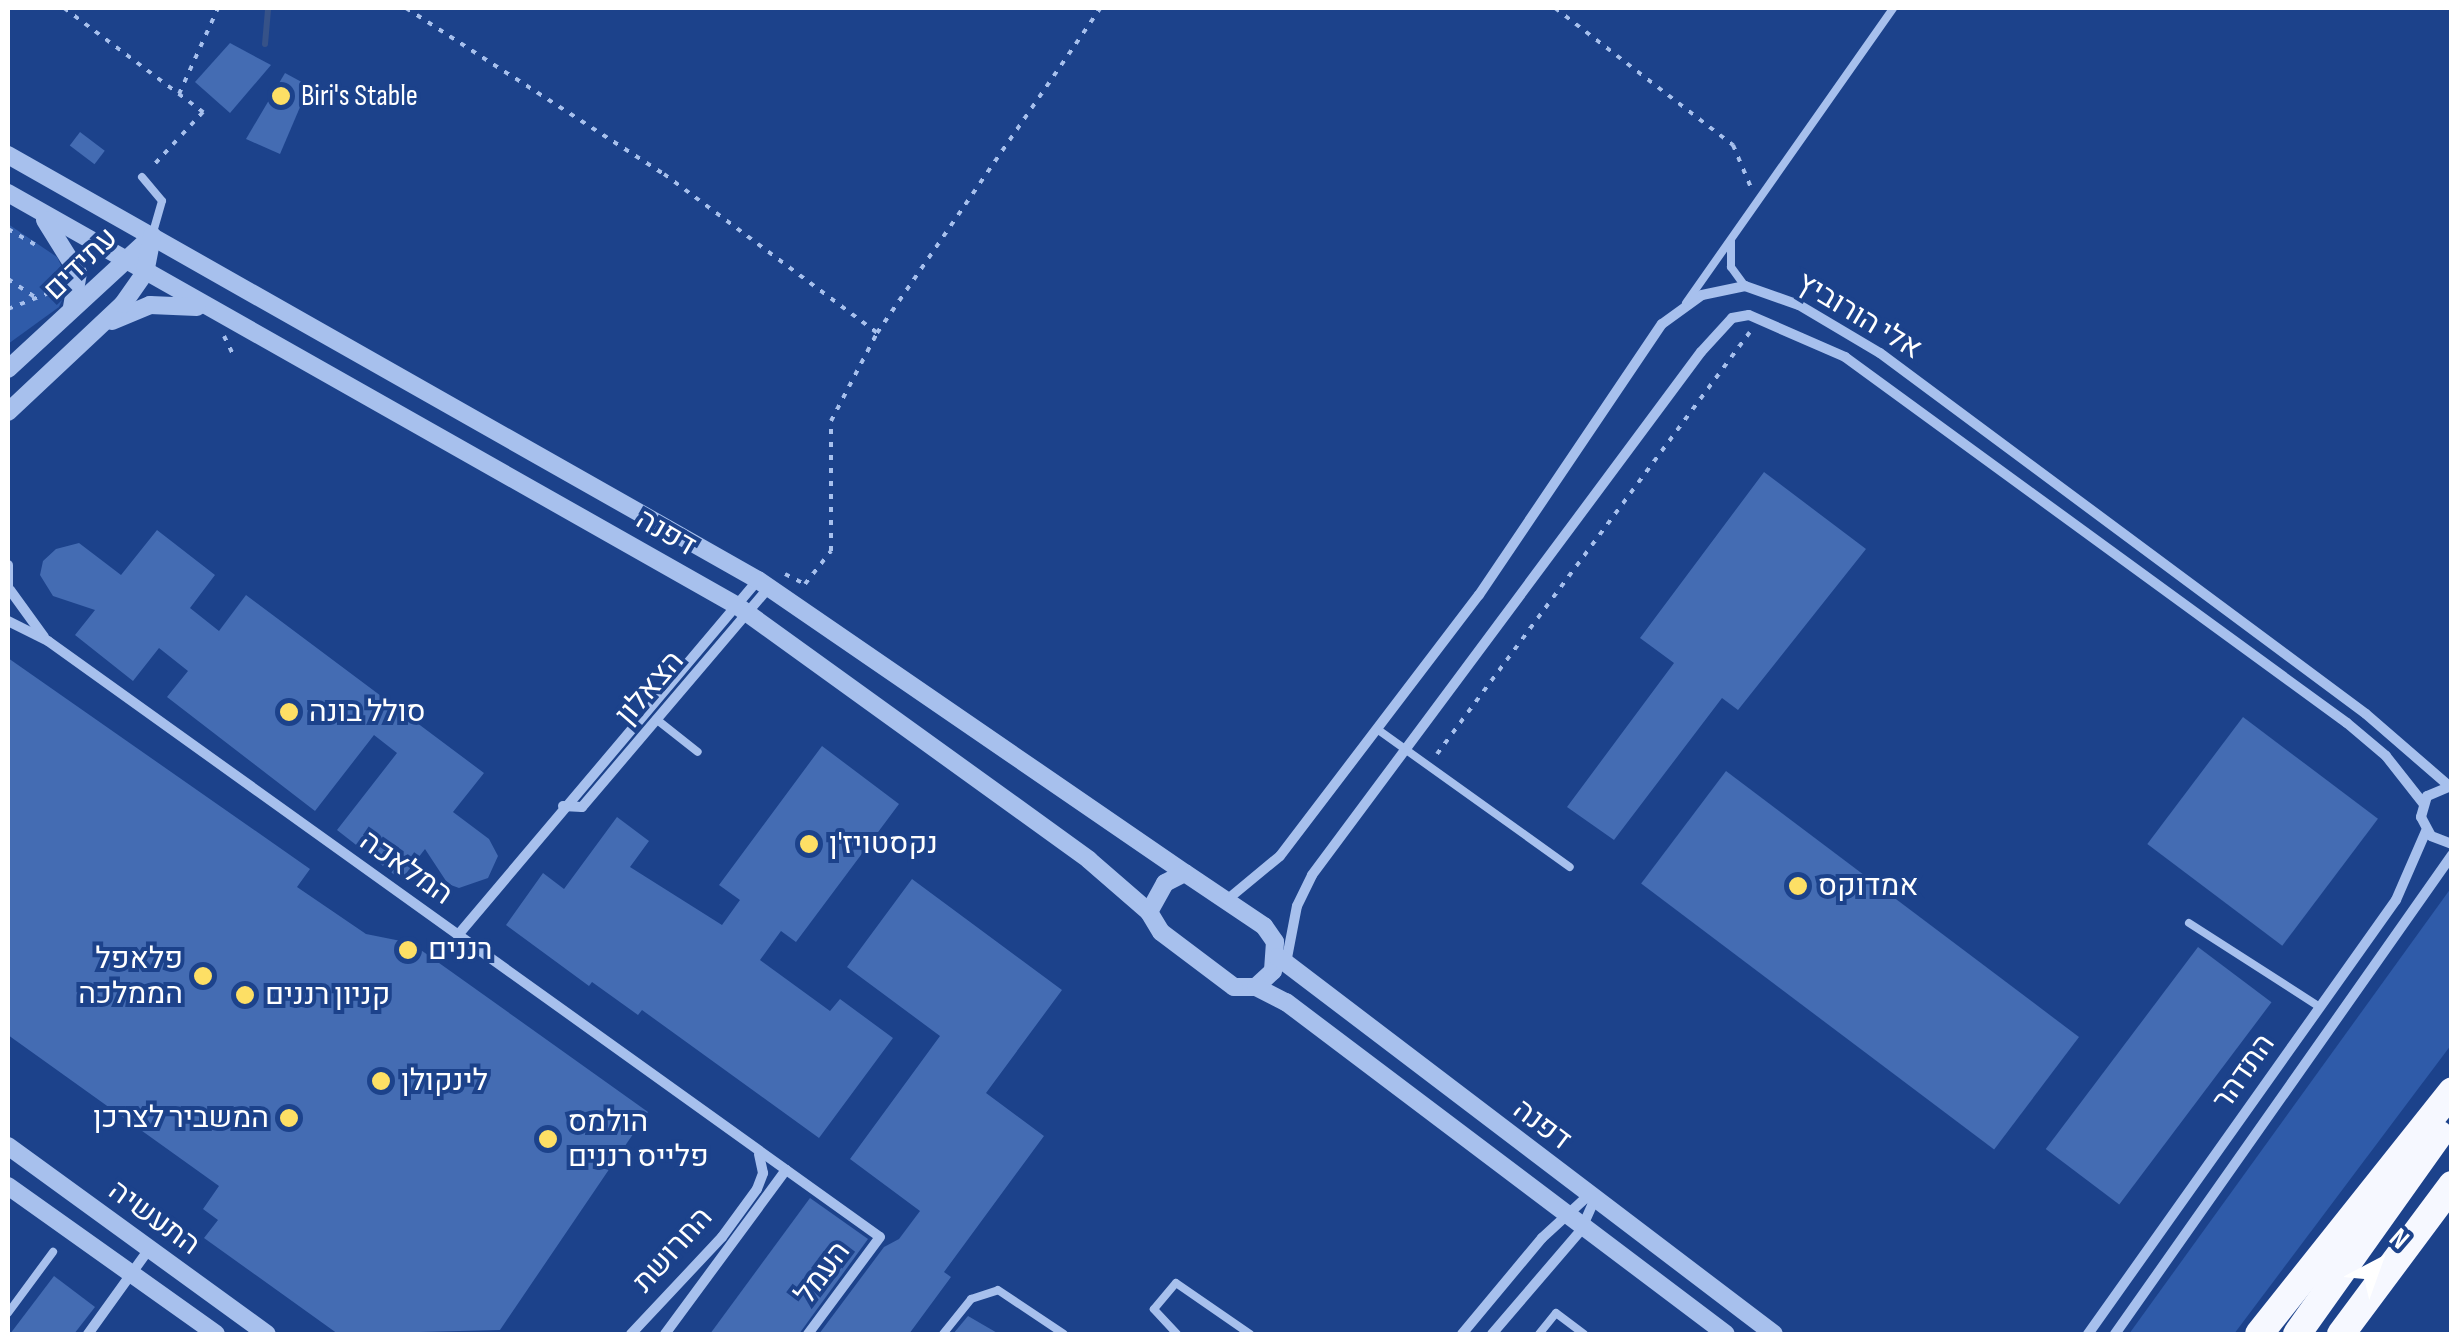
<!DOCTYPE html>
<meta charset="utf-8">
<style>
body{margin:0}
#map{position:relative;width:2459px;height:1342px;overflow:hidden;background:#1c428b;font-family:"Sofia Sans Condensed",Heebo,sans-serif}
div>[style]{position:absolute}
[style*='--x']{left:calc(var(--x)*1px);top:calc(var(--y)*1px);width:calc(var(--w)*1px);rotate:calc(var(--a)*1deg)}
.green>*{inset:0;background:#2f5ba9}
.stream>*{height:6px;margin:-3px;padding:0 3px;transform-origin:3px;border-radius:3px;background:#365288}
.building>*{inset:0;background:#446cb3;transform-origin:0 0}
.path>*{height:4px;margin-top:-2px;transform-origin:0;background:repeating-linear-gradient(90deg,#a7c0ed 0 5px,transparent 0 13px)}
.service>*{height:8px;margin:-4px;padding:0 4px;transform-origin:4px;border-radius:4px;background:#a7c0ed}
.minor>*{height:10px;margin:-5px;padding:0 5px;transform-origin:5px;border-radius:5px;background:#a7c0ed}
.tertiary>*{height:18px;margin:-9px;padding:0 9px;transform-origin:9px;border-radius:9px;background:#a7c0ed}
.trunk>*{height:28px;margin:-14px;padding:0 14px;transform-origin:14px;border-radius:14px;background:#f6f8ff}
.dots>*{width:28px;height:28px;translate:-50% -50%;box-sizing:border-box;border:5px solid #1c428b;border-radius:50%}
span{translate:-50% -50%;white-space:nowrap;text-align:center;line-height:1.15;-webkit-text-stroke:8px #1c428b;paint-order:stroke}
.poi-label{font-size:30px;color:#fff}
.left{translate:0 -50%;text-align:left}
.right{translate:-100% -50%;text-align:right}
.street-label{font-size:30px;color:#fff}
.frame{position:absolute;inset:0;border:10px solid #fff;pointer-events:none}
.north{position:absolute;left:2329px;top:1212px;width:100px;height:100px;-webkit-text-stroke:8px #1c428b;paint-order:stroke;rotate:41deg;font-size:28px;font-weight:700;line-height:40px;text-align:center;color:#fff}
.north::after{content:'';display:block;margin:auto;width:35px;height:45px;background:#fff;clip-path:polygon(50% 0,100% 100%,50% 72%,0 100%)}
</style>
<div id="map">
<div class="green">
<div style="clip-path:polygon(8px 224px,57px 257px,70px 283px,59px 307px,8px 344px)"></div>
<div style="clip-path:polygon(2451px 888px,2451px 1045px,2234px 1334px,2129px 1334px)"></div>
</div>
<div class="stream">
<div style="--x:265;--y:44;--w:36;--a:-85"></div>
</div>
<div class="building">
<div style="clip-path:polygon(230px 43px,271px 65px,230px 113px,195px 82px)"></div>
<div style="clip-path:polygon(285px 73px,309px 86px,280px 154px,246px 139px)"></div>
<div style="left:80px;top:132px;width:31px;height:17px;rotate:37deg"></div>
<div style="clip-path:polygon(1764px 472px,1866px 549px,1738px 710px,1722px 698px,1614px 840px,1567px 807px,1674px 663px,1640px 638px)"></div>
<div style="clip-path:polygon(157px 530px,215px 575px,190px 608px,219px 631px,246px 595px,484px 773px,453px 812px,489px 839px,498px 856px,488px 878px,459px 888px,448px 884px,425px 849px,401px 880px,337px 830px,397px 753px,374px 735px,315px 811px,167px 697px,188px 671px,159px 648px,133px 681px,75px 635px,95px 610px,53px 596px,40px 575px,43px 561px,56px 549px,79px 543px,121px 575px)"></div>
<div style="clip-path:polygon(8px 658px,310px 869px,297px 887px,366px 934px,411px 943px,648px 1112px,500px 1330px,338px 1334px,204px 1238px,218px 1220px,203px 1209px,219px 1186px,8px 1035px)"></div>
<div style="left:2243px;top:717px;width:169px;height:159px;rotate:37deg"></div>
<div style="clip-path:polygon(822px 746px,899px 804px,796px 942px,781px 931px,760px 960px,830px 1011px,840px 999px,893px 1038px,819px 1138px,642px 1010px,638px 1015px,592px 982px,589px 986px,506px 925px,543px 873px,564px 889px,617px 817px,649px 841px,630px 867px,722px 925px,740px 900px,719px 885px)"></div>
<div style="left:1726px;top:771px;width:442px;height:141px;rotate:37deg"></div>
<div style="clip-path:polygon(912px 879px,1062px 990px,986px 1093px,1044px 1136px,944px 1272px,951px 1277px,909px 1334px,819px 1334px,884px 1247px,899px 1239px,920px 1211px,850px 1159px,940px 1036px,847px 967px)"></div>
<div style="left:2198px;top:947px;width:92px;height:253px;rotate:37deg"></div>
<div style="clip-path:polygon(810px 1198px,868px 1239px,799px 1334px,710px 1334px)"></div>
<div style="clip-path:polygon(54px 1276px,95px 1307px,74px 1334px,10px 1334px)"></div>
<div style="clip-path:polygon(968px 1316px,999px 1334px,953px 1334px)"></div>
</div>
<div class="path">
<div style="--x:64;--y:8;--w:174;--a:36.8"></div>
<div style="--x:203;--y:112;--w:76;--a:132.9"></div>
<div style="--x:406;--y:8;--w:307;--a:32.8"></div>
<div style="--x:664;--y:174;--w:266;--a:36.7"></div>
<div style="--x:1555;--y:8;--w:225;--a:37.6"></div>
<div style="--x:1733;--y:145;--w:49;--a:67.1"></div>
<div style="--x:179;--y:94;--w:94;--a:-65.6"></div>
<div style="--x:8;--y:229;--w:34;--a:30"></div>
<div style="--x:8;--y:279;--w:34;--a:34"></div>
<div style="--x:8;--y:309;--w:49;--a:-21.4"></div>
<div style="--x:224;--y:336;--w:25;--a:64"></div>
<div style="--x:785;--y:574;--w:22;--a:27"></div>
<div style="--x:805;--y:584;--w:42;--a:-51.8"></div>
<div style="--x:831;--y:551;--w:130;--a:-90"></div>
<div style="--x:831;--y:421;--w:99;--a:-62.4"></div>
<div style="--x:877;--y:333;--w:394;--a:-55.5"></div>
<div style="--x:1437;--y:754;--w:525;--a:-53.44"></div>
</div>
<div class="service">
<div style="--x:142;--y:177;--w:31;--a:50"></div>
<div style="--x:162;--y:201;--w:33;--a:106"></div>
<div style="--x:1731;--y:241;--w:26;--a:90"></div>
<div style="--x:1731;--y:267;--w:24;--a:54"></div>
<div style="--x:1686;--y:303;--w:360;--a:-54.9"></div>
<div style="--x:656;--y:719;--w:53;--a:38.2"></div>
<div style="--x:1377;--y:729;--w:237;--a:35.6"></div>
<div style="--x:2189;--y:923;--w:156;--a:32.7"></div>
<div style="--x:8;--y:1313;--w:76;--a:-53.6"></div>
<div style="--x:943;--y:1334;--w:45;--a:-51.3"></div>
<div style="--x:971;--y:1299;--w:28;--a:-18"></div>
<div style="--x:998;--y:1290;--w:79;--a:33.7"></div>
<div style="--x:1177;--y:1334;--w:34;--a:-133"></div>
<div style="--x:1154;--y:1309;--w:34;--a:-50"></div>
<div style="--x:1176;--y:1283;--w:90;--a:34.6"></div>
<div style="--x:1539;--y:1334;--w:27;--a:-51"></div>
<div style="--x:1556;--y:1313;--w:35;--a:37"></div>
</div>
<div class="minor">
<div style="--x:8;--y:565;--w:29;--a:90"></div>
<div style="--x:10;--y:590;--w:58;--a:54.1"></div>
<div style="--x:8;--y:621;--w:45;--a:26.6"></div>
<div style="--x:48;--y:641;--w:1023;--a:35.62"></div>
<div style="--x:880;--y:1237;--w:121;--a:126.6"></div>
<div style="--x:2451;--y:786;--w:26;--a:157"></div>
<div style="--x:2427;--y:796;--w:22;--a:106"></div>
<div style="--x:2421;--y:817;--w:21;--a:62"></div>
<div style="--x:2431;--y:836;--w:22;--a:21"></div>
<div style="--x:563;--y:806;--w:19;--a:3"></div>
<div style="--x:582;--y:807;--w:289;--a:-49.6"></div>
<div style="--x:1228;--y:899;--w:67;--a:-39.6"></div>
<div style="--x:1280;--y:856;--w:328;--a:-52.7"></div>
<div style="--x:1479;--y:595;--w:327;--a:-56"></div>
<div style="--x:1662;--y:324;--w:49;--a:-35.9"></div>
<div style="--x:1702;--y:295;--w:44;--a:-11.8"></div>
<div style="--x:1745;--y:286;--w:57;--a:19.4"></div>
<div style="--x:1799;--y:305;--w:94;--a:30.7"></div>
<div style="--x:1880;--y:353;--w:605;--a:36.6"></div>
<div style="--x:2366;--y:714;--w:110;--a:40.9"></div>
<div style="--x:458;--y:935;--w:465;--a:-49.8"></div>
<div style="--x:1286;--y:963;--w:58;--a:-79.1"></div>
<div style="--x:1297;--y:906;--w:34;--a:-64"></div>
<div style="--x:1312;--y:875;--w:652;--a:-53.36"></div>
<div style="--x:1701;--y:352;--w:46;--a:-47.6"></div>
<div style="--x:1732;--y:318;--w:17;--a:-10"></div>
<div style="--x:1749;--y:315;--w:105;--a:23.6"></div>
<div style="--x:1845;--y:357;--w:621;--a:36.1"></div>
<div style="--x:2347;--y:723;--w:51;--a:40.2"></div>
<div style="--x:2386;--y:756;--w:60;--a:51.8"></div>
<div style="--x:88;--y:1334;--w:105;--a:-54.3"></div>
<div style="--x:631;--y:1334;--w:133;--a:-46.8"></div>
<div style="--x:722;--y:1237;--w:59;--a:-53.9"></div>
<div style="--x:757;--y:1189;--w:17;--a:-69"></div>
<div style="--x:763;--y:1173;--w:19;--a:-102"></div>
<div style="--x:665;--y:1334;--w:204;--a:-53.6"></div>
<div style="--x:1462;--y:1334;--w:125;--a:-50.2"></div>
<div style="--x:1542;--y:1238;--w:64;--a:-42.5"></div>
<div style="--x:1492;--y:1334;--w:137;--a:-49.4"></div>
<div style="--x:1581;--y:1230;--w:34;--a:-66"></div>
<div style="--x:2088;--y:1334;--w:532;--a:-54.64"></div>
<div style="--x:2396;--y:900;--w:75;--a:-66.5"></div>
<div style="--x:2115;--y:1334;--w:586;--a:-54.87"></div>
</div>
<div class="tertiary">
<div style="--x:8;--y:155;--w:862;--a:29.54"></div>
<div style="--x:758;--y:580;--w:518;--a:34.46"></div>
<div style="--x:8;--y:193;--w:836;--a:29.51"></div>
<div style="--x:736;--y:605;--w:435;--a:35.8"></div>
<div style="--x:1089;--y:860;--w:79;--a:40.9"></div>
<div style="--x:45;--y:220;--w:62;--a:58.1"></div>
<div style="--x:78;--y:273;--w:35;--a:100"></div>
<div style="--x:112;--y:321;--w:41;--a:-22.8"></div>
<div style="--x:150;--y:305;--w:47;--a:2.4"></div>
<div style="--x:8;--y:369;--w:196;--a:-42.7"></div>
<div style="--x:8;--y:412;--w:158;--a:-43.2"></div>
<div style="--x:123;--y:304;--w:38;--a:-55"></div>
<div style="--x:145;--y:273;--w:38;--a:-79"></div>
<div style="--x:1185;--y:873;--w:95;--a:33.9"></div>
<div style="--x:1264;--y:926;--w:19;--a:55"></div>
<div style="--x:1275;--y:942;--w:29;--a:94"></div>
<div style="--x:1273;--y:971;--w:23;--a:137"></div>
<div style="--x:1256;--y:987;--w:22;--a:180"></div>
<div style="--x:1234;--y:987;--w:91;--a:-143"></div>
<div style="--x:1161;--y:932;--w:23;--a:-121"></div>
<div style="--x:1149;--y:912;--w:33;--a:-61"></div>
<div style="--x:1165;--y:883;--w:22;--a:-27"></div>
<div style="--x:1278;--y:957;--w:623;--a:37.24"></div>
<div style="--x:1256;--y:987;--w:34;--a:27"></div>
<div style="--x:1286;--y:1002;--w:551;--a:37.04"></div>
<div style="--x:8;--y:1146;--w:320;--a:36"></div>
<div style="--x:8;--y:1186;--w:255;--a:35.4"></div>
</div>
<div class="trunk">
<div style="--x:2259;--y:1334;--w:310;--a:-51.5"></div>
<div style="--x:2297;--y:1334;--w:245;--a:-54.6"></div>
<div style="--x:2341;--y:1334;--w:186;--a:-53.3"></div>
</div>
<div class="dots">
<div style="left:281px;top:96px;background:#fddf65"></div>
<div style="left:289px;top:712px;background:#fddf65"></div>
<div style="left:809px;top:844px;background:#fddf65"></div>
<div style="left:1798px;top:886px;background:#fddf65"></div>
<div style="left:408px;top:950px;background:#fddf65"></div>
<div style="left:203px;top:976px;background:#fddf65"></div>
<div style="left:245px;top:995px;background:#fddf65"></div>
<div style="left:381px;top:1081px;background:#fddf65"></div>
<div style="left:289px;top:1118px;background:#fddf65"></div>
<div style="left:548px;top:1139px;background:#fddf65"></div>
</div>
<div class="poi-label">
<span class="left" style="left:301px;top:96px">Biri's Stable</span>
<span class="left" style="left:309px;top:712px">סולל בונה</span>
<span class="left" style="left:829px;top:844px">נקסטויז'ן</span>
<span class="left" style="left:1818px;top:886px">אמדוקס</span>
<span class="left" style="left:428px;top:950px">רננים</span>
<span class="right" style="left:183px;top:976px">פלאפל<br>הממלכה</span>
<span class="left" style="left:265px;top:995px">קניון רננים</span>
<span class="left" style="left:401px;top:1081px">לינקולן</span>
<span class="right" style="left:269px;top:1118px">המשביר לצרכן</span>
<span class="left" style="left:568px;top:1139px">הולמס<br>פלייס רננים</span>
</div>
<div class="street-label">
<span style="left:81px;top:264px;rotate:-44deg">עתידים</span>
<span style="left:1859px;top:316px;rotate:31deg">אלי הורוביץ</span>
<span style="left:666px;top:533px;rotate:30deg">דפנה</span>
<span style="left:650px;top:688px;rotate:-49deg">הצאלון</span>
<span style="left:406px;top:868px;rotate:35deg">המלאכה</span>
<span style="left:2244px;top:1072px;rotate:-55deg">התדהר</span>
<span style="left:1542px;top:1125px;rotate:37deg">דפנה</span>
<span style="left:154px;top:1218px;rotate:36deg">התעשיה</span>
<span style="left:673px;top:1250px;rotate:-48deg">החרושת</span>
<span style="left:823px;top:1273px;rotate:-53deg">העמל</span>
</div>
<div class="frame"></div>
<div class="north">N</div>
</div>
